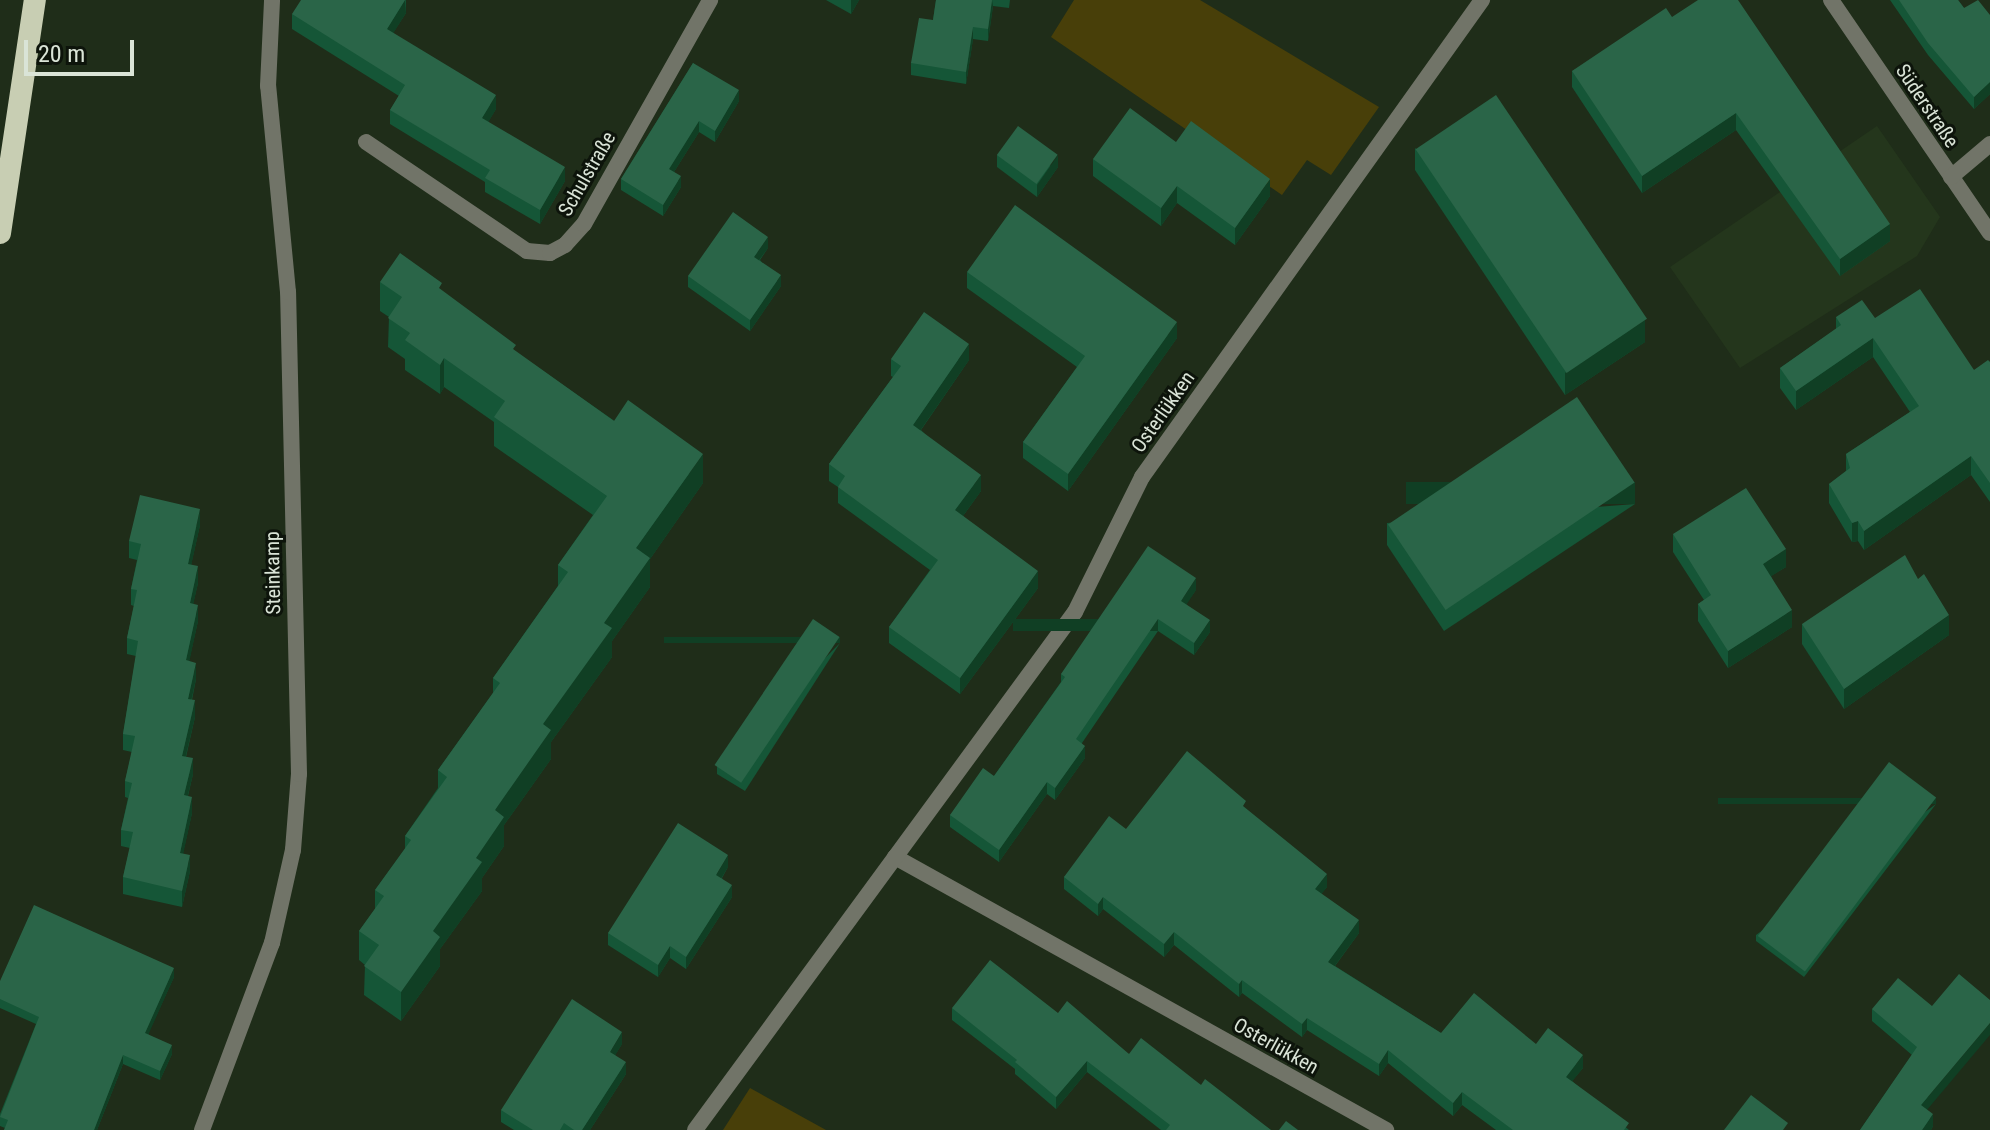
<!DOCTYPE html>
<meta charset="utf-8">
<style>
body{margin:0}
#map{position:relative;width:1990px;height:1130px;overflow:hidden;background:#1f2d19;font-family:"Roboto Condensed",sans-serif}
div>[style]{position:absolute}
[style*='--x']{left:calc(var(--x)*1px);top:calc(var(--y)*1px);width:calc(var(--w)*1px);rotate:calc(var(--a)*1deg)}
.built>*{inset:0;background:#24361c}
.green>*{inset:0;background:#483f09}
.minor>*{height:16px;margin:-8px;padding:0 8px;transform-origin:8px;border-radius:8px;background:#717468}
.trunk>*{height:22px;margin:-11px;padding:0 11px;transform-origin:11px;border-radius:11px;background:#c8ceb3}
.wall>*{inset:0;background:#155637}
.shaded-wall>*{inset:0;background:#103f24;transform-origin:0 0}
.building>*{inset:0;background:#2a6548;transform-origin:0 0}
span{translate:-50% -50%;white-space:nowrap;text-align:center;line-height:1.15;-webkit-text-stroke:6px #0d140b;paint-order:stroke}
.street-label{font-size:20px;color:#dae4d7}
.scale{position:absolute;left:24px;top:40px;width:110px;height:36px;box-sizing:border-box;border:4px solid #dae4d7;border-top:0;padding-left:10px;font-size:24px;line-height:28px;white-space:nowrap;color:#dae4d7;-webkit-text-stroke:6px #0d140b;paint-order:stroke}
</style>
<div id="map">
<div class="built">
<div style="clip-path:polygon(1877px 126px,1940px 217px,1917px 256px,1740px 368px,1670px 267px)"></div>
</div>
<div class="green">
<div style="clip-path:polygon(1074px 0,1200px 0,1379px 107px,1331px 175px,1307px 160px,1282px 195px,1051px 37px)"></div>
<div style="clip-path:polygon(750px 1088px,826px 1130px,723px 1130px)"></div>
</div>
<div class="minor">
<div style="--x:1831;--y:0;--w:282;--a:55.7"></div>
<div style="--x:366;--y:142;--w:194;--a:34.1"></div>
<div style="--x:527;--y:251;--w:23;--a:5"></div>
<div style="--x:550;--y:253;--w:17;--a:-28"></div>
<div style="--x:565;--y:245;--w:28;--a:-48"></div>
<div style="--x:584;--y:224;--w:257;--a:-60.6"></div>
<div style="--x:1951;--y:177;--w:51;--a:-40.2"></div>
<div style="--x:895;--y:857;--w:562;--a:29.07"></div>
<div style="--x:202;--y:1130;--w:200;--a:-69.5"></div>
<div style="--x:272;--y:943;--w:95;--a:-77.3"></div>
<div style="--x:293;--y:850;--w:76;--a:-85.5"></div>
<div style="--x:299;--y:774;--w:482;--a:-91.3"></div>
<div style="--x:288;--y:292;--w:207;--a:-95.5"></div>
<div style="--x:268;--y:86;--w:86;--a:-87.3"></div>
<div style="--x:695;--y:1130;--w:642;--a:-53.74"></div>
<div style="--x:1075;--y:612;--w:151;--a:-63.6"></div>
<div style="--x:1142;--y:477;--w:586;--a:-54.52"></div>
</div>
<div class="trunk">
<div style="--x:0;--y:233;--w:236;--a:-81.5"></div>
</div>
<div class="wall">
<div style="clip-path:polygon(406px 0,406px 13px,393px 33px,496px 109px,488px 122px,565px 181px,540px 224px,485px 192px,485px 182px,390px 124px,390px 110px,399px 96px,292px 29px,292px 14px)"></div>
<div style="clip-path:polygon(826px 0,859px 0,851px 14px)"></div>
<div style="clip-path:polygon(936px 0,1010px 0,1009px 8px,993px 6px,988px 41px,973px 39px,966px 84px,911px 75px,911px 63px,933px 20px)"></div>
<div style="clip-path:polygon(1890px 0,1958px 0,1964px 8px,1990px 15px,1990px 94px,1974px 109px,1928px 55px)"></div>
<div style="clip-path:polygon(1672px 17px,1890px 241px,1840px 276px,1736px 130px,1642px 193px,1572px 87px,1572px 71px)"></div>
<div style="clip-path:polygon(693px 63px,739px 101px,715px 142px,699px 132px,674px 172px,681px 187px,663px 216px,621px 190px,621px 179px)"></div>
<div style="clip-path:polygon(1176px 142px,1270px 196px,1235px 245px,1177px 203px,1161px 226px,1093px 176px,1093px 159px)"></div>
<div style="clip-path:polygon(1415px 148px,1645px 342px,1565px 395px,1415px 170px)"></div>
<div style="clip-path:polygon(997px 155px,1058px 167px,1037px 197px,997px 167px)"></div>
<div style="clip-path:polygon(768px 248px,760px 260px,781px 286px,750px 331px,688px 287px,688px 276px)"></div>
<div style="clip-path:polygon(967px 272px,1177px 338px,1068px 491px,1023px 458px,1023px 442px,1077px 367px,967px 288px)"></div>
<div style="clip-path:polygon(380px 282px,442px 291px,516px 352px,703px 483px,650px 559px,650px 587px,612px 641px,612px 657px,551px 742px,551px 759px,504px 825px,504px 846px,482px 878px,482px 891px,440px 949px,440px 966px,401px 1021px,364px 995px,365px 965px,359px 960px,359px 931px,375px 909px,375px 890px,405px 849px,405px 836px,438px 788px,438px 770px,493px 693px,493px 678px,558px 586px,558px 565px,593px 515px,494px 446px,494px 422px,444px 387px,440px 394px,405px 370px,405px 359px,388px 347px,389px 317px,380px 311px)"></div>
<div style="clip-path:polygon(1836px 317px,1875px 318px,1974px 370px,1990px 362px,1990px 502px,1971px 475px,1864px 550px,1858px 541px,1852px 542px,1829px 503px,1829px 484px,1846px 471px,1846px 454px,1910px 412px,1873px 357px,1796px 410px,1780px 388px,1780px 368px,1836px 329px)"></div>
<div style="clip-path:polygon(891px 359px,969px 360px,921px 430px,981px 491px,963px 516px,1038px 588px,960px 694px,889px 643px,889px 627px,930px 570px,838px 503px,838px 487px,829px 481px,829px 464px,893px 377px,891px 376px)"></div>
<div style="clip-path:polygon(1635px 504px,1444px 631px,1387px 545px,1387px 523px)"></div>
<div style="clip-path:polygon(200px 525px,191px 565px,198px 583px,193px 604px,198px 621px,189px 661px,196px 679px,192px 700px,195px 717px,186px 757px,193px 774px,188px 796px,192px 813px,183px 853px,190px 871px,182px 907px,123px 894px,123px 877px,130px 848px,121px 846px,121px 830px,128px 798px,125px 797px,125px 781px,132px 752px,123px 750px,123px 734px,136px 656px,127px 654px,127px 638px,134px 606px,131px 605px,131px 589px,137px 560px,129px 558px,129px 541px)"></div>
<div style="clip-path:polygon(1673px 534px,1786px 567px,1771px 576px,1792px 627px,1728px 668px,1698px 621px,1698px 604px,1704px 600px,1673px 552px)"></div>
<div style="clip-path:polygon(1196px 590px,1186px 604px,1210px 632px,1194px 655px,1158px 631px,1082px 743px,1085px 758px,1055px 800px,1047px 794px,999px 862px,950px 827px,950px 815px,994px 776px,1061px 682px,1061px 674px)"></div>
<div style="clip-path:polygon(1802px 624px,1949px 635px,1844px 709px,1802px 644px)"></div>
<div style="clip-path:polygon(840px 643px,745px 791px,717px 774px,717px 767px)"></div>
<div style="clip-path:polygon(1936px 804px,1804px 977px,1756px 941px,1756px 935px)"></div>
<div style="clip-path:polygon(1246px 809px,1327px 887px,1321px 894px,1359px 933px,1335px 966px,1441px 1033px,1536px 1044px,1583px 1068px,1572px 1081px,1629px 1130px,1496px 1130px,1462px 1105px,1453px 1116px,1388px 1063px,1379px 1076px,1307px 1030px,1302px 1037px,1242px 993px,1239px 997px,1174px 945px,1164px 957px,1103px 909px,1098px 916px,1064px 889px,1064px 877px,1126px 829px)"></div>
<div style="clip-path:polygon(728px 867px,722px 878px,732px 897px,686px 969px,670px 958px,658px 977px,608px 945px,608px 933px)"></div>
<div style="clip-path:polygon(174px 977px,148px 1034px,172px 1054px,160px 1080px,123px 1064px,97px 1130px,4px 1130px,5px 1128px,0 1126px,0 1114px,36px 1024px,0 1008px,0 981px)"></div>
<div style="clip-path:polygon(1932px 1006px,1927px 1110px,1933px 1126px,1931px 1130px,1860px 1130px,1912px 1055px,1872px 1021px,1872px 1009px)"></div>
<div style="clip-path:polygon(952px 1008px,1058px 1013px,1129px 1054px,1201px 1085px,1271px 1130px,1161px 1130px,1087px 1072px,1056px 1109px,1015px 1074px,1015px 1069px,952px 1020px)"></div>
<div style="clip-path:polygon(622px 1044px,615px 1055px,626px 1074px,590px 1130px,514px 1130px,501px 1122px,501px 1110px)"></div>
</div>
<div class="shaded-wall">
<div style="clip-path:polygon(405px 0,406px 13px,387px 43px,387px 29px)"></div>
<div style="clip-path:polygon(851px 0,859px 0,851px 14px)"></div>
<div style="clip-path:polygon(992px 0,993px 6px,988px 41px,988px 29px)"></div>
<div style="clip-path:polygon(973px 27px,973px 39px,966px 84px,966px 72px)"></div>
<div style="clip-path:polygon(1990px 82px,1990px 94px,1974px 109px,1974px 97px)"></div>
<div style="clip-path:polygon(739px 90px,739px 101px,715px 142px,715px 131px)"></div>
<div style="clip-path:polygon(496px 95px,496px 109px,482px 133px,482px 118px)"></div>
<div style="clip-path:polygon(1736px 113px,1736px 130px,1642px 193px,1642px 176px)"></div>
<div style="clip-path:polygon(699px 121px,699px 132px,669px 180px,669px 169px)"></div>
<div style="clip-path:polygon(1058px 155px,1058px 167px,1037px 197px,1037px 185px)"></div>
<div style="clip-path:polygon(565px 167px,565px 181px,540px 224px,540px 210px)"></div>
<div style="clip-path:polygon(681px 176px,681px 187px,663px 216px,663px 205px)"></div>
<div style="clip-path:polygon(1270px 179px,1270px 196px,1235px 245px,1235px 228px)"></div>
<div style="clip-path:polygon(1177px 186px,1177px 203px,1161px 226px,1161px 208px)"></div>
<div style="clip-path:polygon(1890px 224px,1890px 241px,1840px 276px,1840px 259px)"></div>
<div style="clip-path:polygon(768px 237px,768px 248px,754px 267px,754px 257px)"></div>
<div style="clip-path:polygon(781px 275px,781px 286px,750px 331px,750px 320px)"></div>
<div style="clip-path:polygon(1645px 320px,1645px 342px,1565px 395px,1565px 373px)"></div>
<div style="clip-path:polygon(1177px 322px,1177px 338px,1068px 491px,1068px 474px)"></div>
<div style="clip-path:polygon(1873px 338px,1873px 357px,1796px 410px,1796px 391px)"></div>
<div style="clip-path:polygon(969px 344px,969px 360px,913px 441px,913px 425px)"></div>
<div style="clip-path:polygon(444px 358px,444px 387px,440px 394px,440px 365px)"></div>
<div style="clip-path:polygon(703px 454px,703px 483px,650px 559px,650px 587px,612px 641px,612px 657px,551px 742px,551px 759px,504px 825px,504px 846px,482px 878px,482px 891px,440px 949px,440px 966px,401px 1021px,401px 992px,495px 810px,543px 724px,604px 623px,636px 548px)"></div>
<div style="clip-path:polygon(1971px 456px,1971px 475px,1864px 550px,1864px 531px)"></div>
<div style="clip-path:polygon(981px 475px,981px 491px,955px 527px,955px 510px)"></div>
<div style="left:1635px;top:482px;width:22px;height:229px;rotate:90deg"></div>
<div style="clip-path:polygon(200px 509px,200px 525px,188px 580px,188px 564px)"></div>
<div style="clip-path:polygon(1858px 521px,1858px 541px,1852px 542px,1852px 523px)"></div>
<div style="clip-path:polygon(1786px 549px,1786px 567px,1763px 581px,1763px 564px)"></div>
<div style="clip-path:polygon(198px 566px,198px 583px,190px 619px,190px 603px)"></div>
<div style="clip-path:polygon(1038px 571px,1038px 588px,960px 694px,960px 678px)"></div>
<div style="clip-path:polygon(1196px 578px,1196px 590px,1181px 613px,1181px 601px)"></div>
<div style="clip-path:polygon(198px 605px,198px 621px,186px 677px,186px 660px)"></div>
<div style="clip-path:polygon(1792px 610px,1792px 627px,1728px 668px,1728px 651px)"></div>
<div style="clip-path:polygon(1949px 615px,1949px 635px,1844px 709px,1844px 689px)"></div>
<div style="left:1158px;top:619px;width:12px;height:145px;rotate:90deg"></div>
<div style="clip-path:polygon(1210px 620px,1210px 632px,1194px 655px,1194px 643px)"></div>
<div style="left:840px;top:637px;width:6px;height:176px;rotate:90deg"></div>
<div style="clip-path:polygon(196px 663px,196px 679px,188px 715px,188px 699px)"></div>
<div style="clip-path:polygon(195px 700px,195px 717px,182px 772px,182px 756px)"></div>
<div style="clip-path:polygon(1085px 746px,1085px 758px,1055px 800px,1055px 788px)"></div>
<div style="clip-path:polygon(193px 758px,193px 774px,184px 811px,184px 795px)"></div>
<div style="clip-path:polygon(1047px 782px,1047px 794px,999px 862px,999px 850px)"></div>
<div style="clip-path:polygon(192px 797px,192px 813px,180px 869px,180px 853px)"></div>
<div style="left:1936px;top:798px;width:6px;height:218px;rotate:90deg"></div>
<div style="clip-path:polygon(190px 855px,190px 871px,182px 907px,182px 891px)"></div>
<div style="clip-path:polygon(728px 855px,728px 867px,716px 887px,716px 875px)"></div>
<div style="clip-path:polygon(1327px 874px,1327px 887px,1315px 902px,1315px 889px)"></div>
<div style="clip-path:polygon(732px 885px,732px 897px,686px 969px,686px 957px)"></div>
<div style="clip-path:polygon(1103px 897px,1103px 909px,1098px 916px,1098px 904px)"></div>
<div style="clip-path:polygon(1359px 920px,1359px 933px,1328px 975px,1328px 962px)"></div>
<div style="clip-path:polygon(1174px 932px,1174px 945px,1164px 957px,1164px 944px)"></div>
<div style="clip-path:polygon(670px 946px,670px 958px,658px 977px,658px 965px)"></div>
<div style="clip-path:polygon(174px 968px,174px 977px,145px 1042px,145px 1033px)"></div>
<div style="clip-path:polygon(1242px 980px,1242px 993px,1239px 997px,1239px 984px)"></div>
<div style="clip-path:polygon(1307px 1018px,1307px 1030px,1302px 1037px,1302px 1024px)"></div>
<div style="clip-path:polygon(1990px 1023px,1990px 1035px,1921px 1117px,1921px 1105px)"></div>
<div style="clip-path:polygon(622px 1032px,622px 1044px,610px 1064px,610px 1052px)"></div>
<div style="clip-path:polygon(172px 1045px,172px 1054px,160px 1080px,160px 1071px)"></div>
<div style="clip-path:polygon(1388px 1050px,1388px 1063px,1379px 1076px,1379px 1064px)"></div>
<div style="clip-path:polygon(123px 1055px,123px 1064px,97px 1130px,94px 1130px)"></div>
<div style="clip-path:polygon(1583px 1055px,1583px 1068px,1566px 1089px,1566px 1077px)"></div>
<div style="clip-path:polygon(1087px 1061px,1087px 1072px,1056px 1109px,1056px 1097px)"></div>
<div style="clip-path:polygon(626px 1062px,626px 1074px,590px 1130px,582px 1130px)"></div>
<div style="clip-path:polygon(1462px 1092px,1462px 1105px,1453px 1116px,1453px 1103px)"></div>
<div style="clip-path:polygon(1933px 1114px,1933px 1126px,1931px 1130px,1922px 1130px)"></div>
</div>
<div class="building">
<div style="clip-path:polygon(301px 0,405px 0,387px 29px,496px 95px,482px 118px,565px 167px,540px 210px,485px 178px,490px 170px,390px 110px,405px 85px,292px 14px)"></div>
<div style="clip-path:polygon(936px 0,992px 0,988px 29px,973px 27px,966px 72px,911px 63px,919px 18px,933px 20px)"></div>
<div style="clip-path:polygon(1698px 0,1738px 0,1890px 224px,1840px 259px,1736px 113px,1642px 176px,1572px 71px,1666px 8px,1672px 17px)"></div>
<div style="clip-path:polygon(1899px 0,1958px 0,1964px 8px,1978px 0,1990px 15px,1990px 82px,1974px 97px,1928px 43px)"></div>
<div style="clip-path:polygon(693px 63px,739px 90px,715px 131px,699px 121px,669px 169px,681px 176px,663px 205px,621px 179px)"></div>
<div style="left:1496px;top:95px;width:270px;height:97px;rotate:56deg"></div>
<div style="clip-path:polygon(1130px 108px,1176px 142px,1191px 121px,1270px 179px,1235px 228px,1177px 186px,1161px 208px,1093px 159px)"></div>
<div style="left:1018px;top:126px;width:49px;height:36px;rotate:36deg"></div>
<div style="clip-path:polygon(1015px 205px,1177px 322px,1068px 474px,1023px 442px,1085px 356px,967px 272px)"></div>
<div style="clip-path:polygon(733px 212px,768px 237px,754px 257px,781px 275px,750px 320px,688px 276px)"></div>
<div style="clip-path:polygon(400px 253px,442px 283px,439px 288px,516px 345px,513px 349px,614px 421px,628px 400px,703px 454px,636px 548px,650px 558px,604px 623px,612px 628px,543px 724px,551px 730px,495px 810px,504px 817px,476px 858px,482px 862px,433px 931px,440px 937px,401px 992px,364px 966px,379px 945px,359px 931px,384px 896px,375px 890px,411px 840px,405px 836px,447px 777px,438px 770px,500px 683px,493px 678px,568px 572px,558px 565px,607px 496px,494px 417px,505px 401px,444px 358px,440px 365px,405px 340px,410px 333px,388px 318px,402px 297px,380px 282px)"></div>
<div style="clip-path:polygon(1920px 289px,1974px 370px,1988px 360px,1990px 362px,1990px 483px,1971px 456px,1864px 531px,1858px 521px,1852px 523px,1829px 484px,1850px 468px,1846px 454px,1919px 406px,1873px 338px,1796px 391px,1780px 368px,1841px 325px,1836px 317px,1862px 300px,1875px 318px)"></div>
<div style="clip-path:polygon(924px 312px,969px 344px,913px 425px,981px 475px,955px 510px,1038px 571px,960px 678px,889px 627px,938px 560px,838px 487px,845px 476px,829px 464px,901px 366px,891px 359px)"></div>
<div style="left:1577px;top:397px;width:103px;height:228px;rotate:56deg"></div>
<div style="clip-path:polygon(1746px 488px,1786px 549px,1763px 564px,1792px 610px,1728px 651px,1698px 604px,1711px 595px,1673px 534px)"></div>
<div style="clip-path:polygon(140px 495px,200px 509px,188px 564px,198px 566px,190px 603px,198px 605px,186px 660px,196px 663px,188px 699px,195px 700px,182px 756px,193px 758px,184px 795px,192px 797px,180px 853px,190px 855px,182px 891px,123px 877px,133px 832px,121px 830px,132px 783px,125px 781px,135px 736px,123px 734px,138px 641px,127px 638px,137px 590px,131px 589px,141px 544px,129px 541px)"></div>
<div style="clip-path:polygon(1148px 546px,1196px 578px,1181px 601px,1210px 620px,1194px 643px,1158px 619px,1076px 739px,1085px 746px,1055px 788px,1047px 782px,999px 850px,950px 815px,983px 768px,994px 776px,1065px 677px,1061px 674px)"></div>
<div style="clip-path:polygon(1905px 555px,1918px 579px,1924px 574px,1949px 615px,1844px 689px,1802px 624px)"></div>
<div style="left:813px;top:619px;width:32px;height:176px;rotate:34deg"></div>
<div style="clip-path:polygon(1187px 751px,1246px 801px,1243px 806px,1327px 874px,1315px 889px,1359px 920px,1328px 962px,1441px 1033px,1474px 993px,1536px 1044px,1548px 1028px,1583px 1055px,1566px 1077px,1629px 1123px,1624px 1130px,1513px 1130px,1462px 1092px,1453px 1103px,1388px 1050px,1379px 1064px,1307px 1018px,1302px 1024px,1242px 980px,1239px 984px,1174px 932px,1164px 944px,1103px 897px,1098px 904px,1064px 877px,1109px 816px,1126px 829px)"></div>
<div style="left:1889px;top:762px;width:59px;height:218px;rotate:37deg"></div>
<div style="clip-path:polygon(678px 823px,728px 855px,716px 875px,732px 885px,686px 957px,670px 946px,658px 965px,608px 933px)"></div>
<div style="clip-path:polygon(34px 905px,174px 968px,145px 1033px,172px 1045px,160px 1071px,123px 1055px,94px 1130px,4px 1130px,8px 1120px,0 1117px,39px 1017px,0 999px,0 981px)"></div>
<div style="clip-path:polygon(990px 960px,1058px 1013px,1067px 1001px,1129px 1054px,1141px 1038px,1201px 1085px,1205px 1079px,1271px 1130px,1166px 1130px,1170px 1125px,1087px 1061px,1056px 1097px,1015px 1062px,1017px 1060px,952px 1008px)"></div>
<div style="clip-path:polygon(1959px 974px,1990px 1000px,1990px 1023px,1921px 1105px,1933px 1114px,1922px 1130px,1860px 1130px,1917px 1047px,1872px 1009px,1898px 978px,1932px 1006px)"></div>
<div style="clip-path:polygon(572px 999px,622px 1032px,610px 1052px,626px 1062px,582px 1130px,574px 1130px,564px 1123px,560px 1130px,533px 1130px,501px 1110px)"></div>
<div style="clip-path:polygon(1751px 1095px,1788px 1123px,1783px 1130px,1724px 1130px)"></div>
<div style="clip-path:polygon(1286px 1121px,1298px 1130px,1279px 1130px)"></div>
</div>
<div class="street-label">
<span style="left:1927px;top:106px;rotate:56deg">Süderstraße</span>
<span style="left:587px;top:174px;rotate:-60deg">Schulstraße</span>
<span style="left:1163px;top:412px;rotate:-55deg">Osterlükken</span>
<span style="left:273px;top:573px;rotate:-91deg">Steinkamp</span>
<span style="left:1276px;top:1046px;rotate:29deg">Osterlükken</span>
</div>
<div class="scale">20 m</div>
</div>
